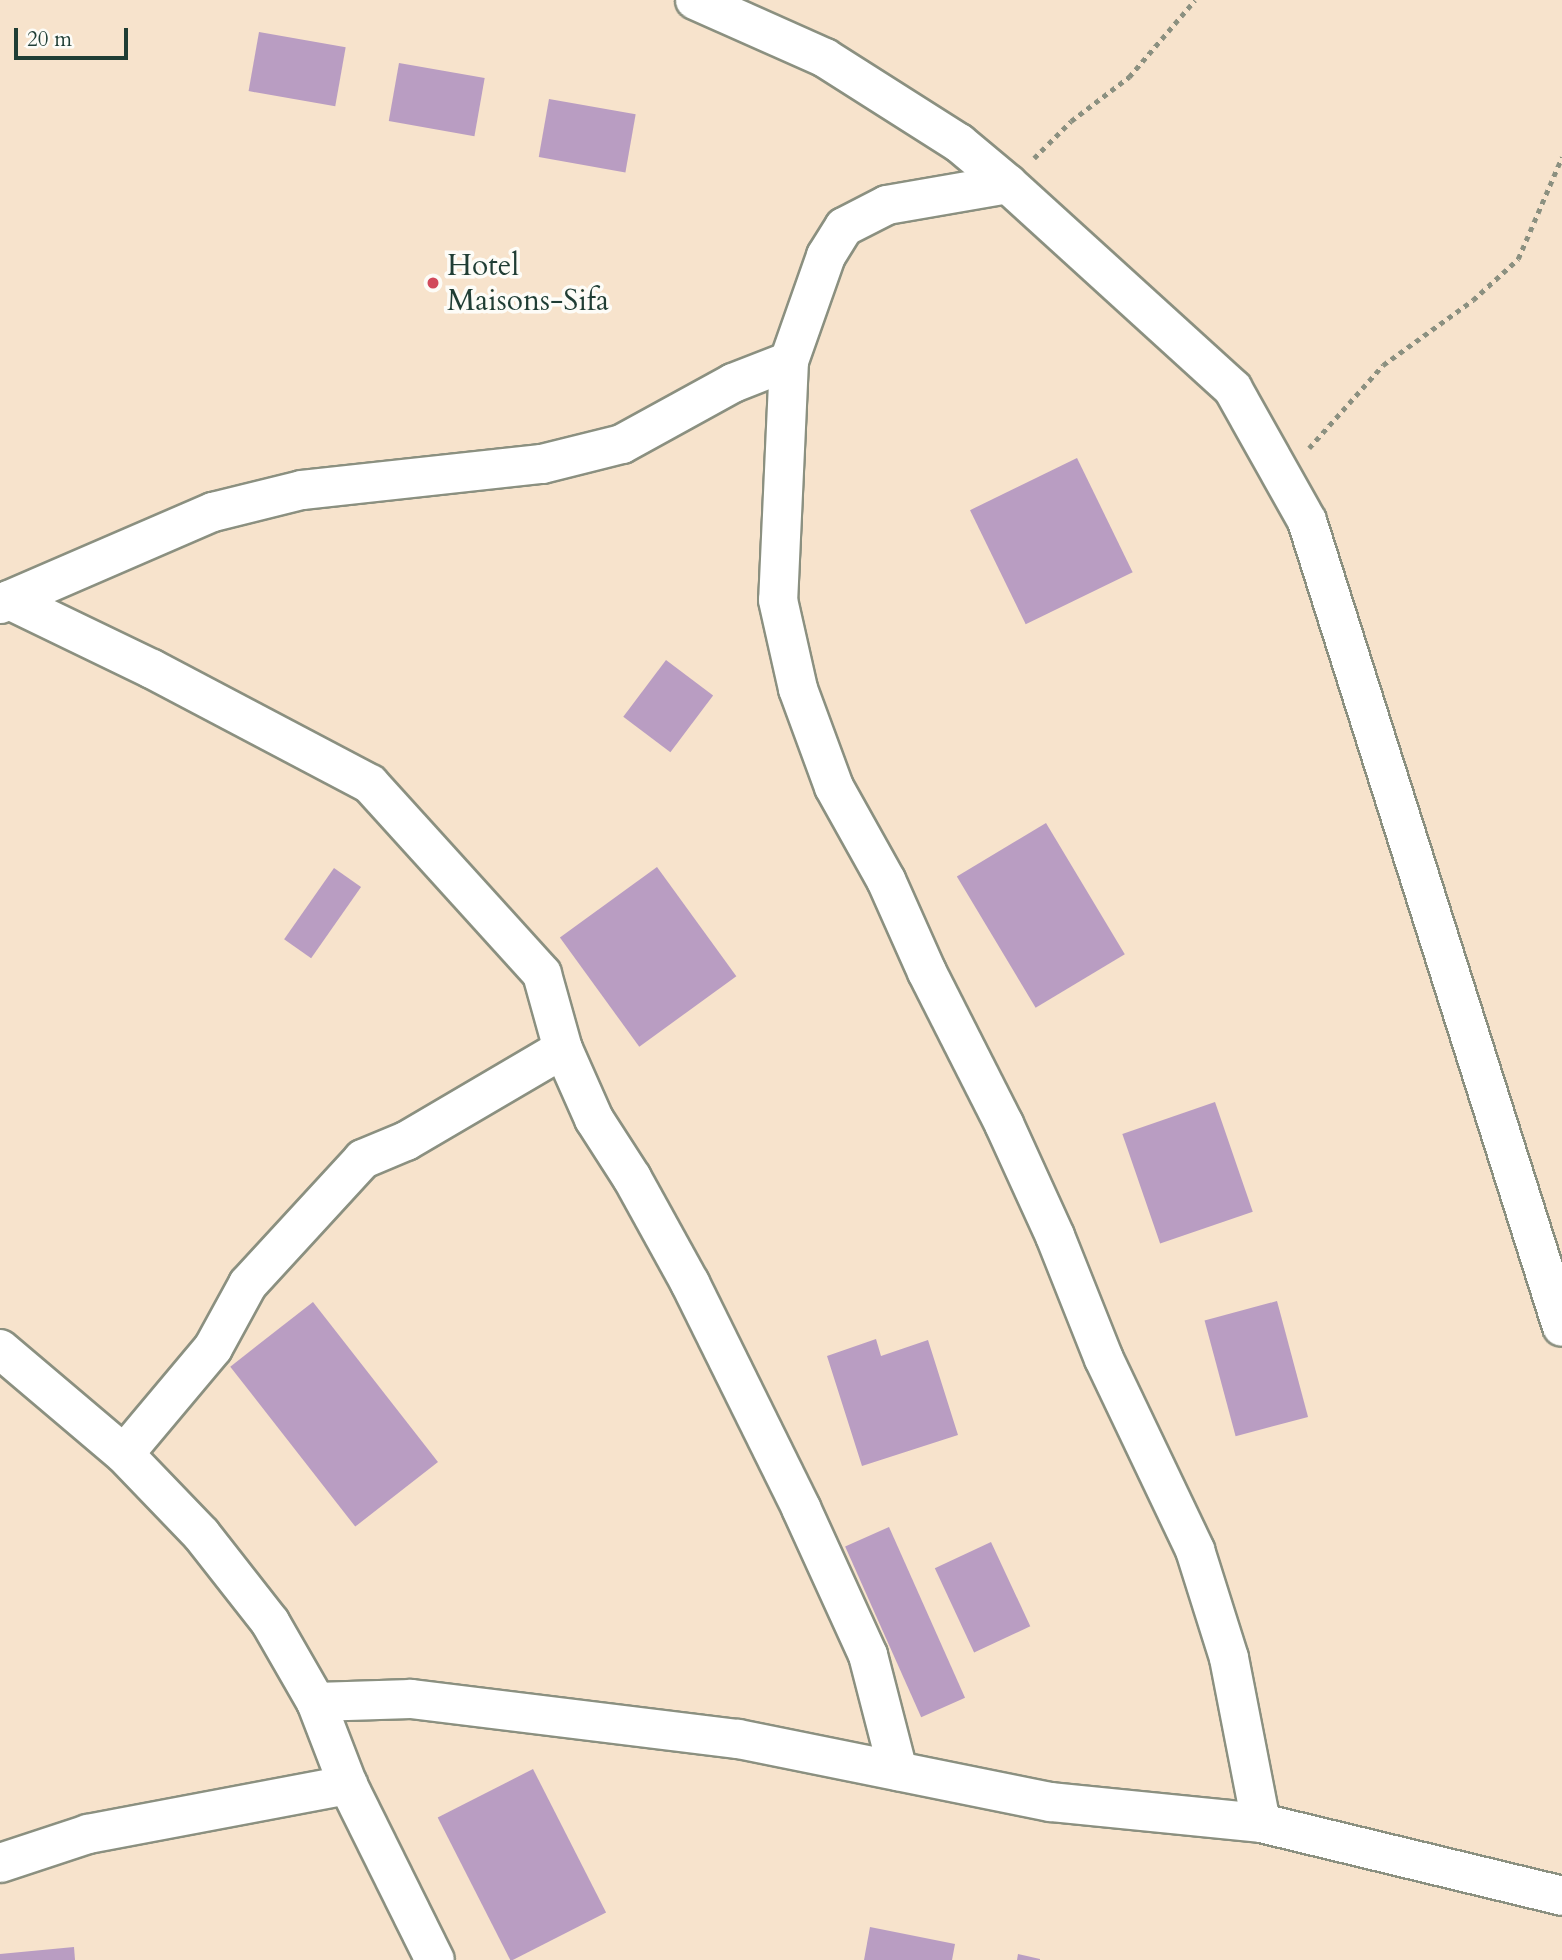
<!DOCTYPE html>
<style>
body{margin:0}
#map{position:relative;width:1562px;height:1960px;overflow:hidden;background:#f7e3cc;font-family:Cardo,serif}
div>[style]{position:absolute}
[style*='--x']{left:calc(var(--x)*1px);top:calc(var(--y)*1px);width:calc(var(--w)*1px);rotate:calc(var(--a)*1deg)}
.building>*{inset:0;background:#b99dc2;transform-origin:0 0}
.path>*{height:4.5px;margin-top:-2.25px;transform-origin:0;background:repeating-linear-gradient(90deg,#8b9080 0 5px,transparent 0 10px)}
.roads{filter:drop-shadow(2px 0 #8b9080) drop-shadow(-2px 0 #8b9080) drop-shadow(0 2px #8b9080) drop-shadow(0 -2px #8b9080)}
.minor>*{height:38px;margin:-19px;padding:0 19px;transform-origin:19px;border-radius:19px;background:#fff}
.dots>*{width:19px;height:19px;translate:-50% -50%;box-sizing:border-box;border:4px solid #fdfcf7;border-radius:50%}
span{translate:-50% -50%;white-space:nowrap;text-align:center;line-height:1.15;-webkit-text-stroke:7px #fdfcf7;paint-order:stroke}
.poi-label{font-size:30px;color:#1f3d34}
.left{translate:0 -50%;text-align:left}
.scale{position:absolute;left:14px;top:28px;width:114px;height:32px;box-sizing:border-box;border:4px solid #1f3d34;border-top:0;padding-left:9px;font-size:21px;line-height:24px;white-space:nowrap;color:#1f3d34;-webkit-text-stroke:5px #fdfcf7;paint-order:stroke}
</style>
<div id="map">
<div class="building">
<div style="left:259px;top:32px;width:88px;height:60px;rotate:10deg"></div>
<div style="left:399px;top:63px;width:87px;height:59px;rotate:10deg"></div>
<div style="left:549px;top:99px;width:88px;height:59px;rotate:10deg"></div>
<div style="left:1077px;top:458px;width:127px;height:119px;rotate:64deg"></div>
<div style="left:666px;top:660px;width:59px;height:71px;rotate:37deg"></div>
<div style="left:1046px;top:823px;width:153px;height:104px;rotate:59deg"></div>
<div style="left:657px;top:867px;width:135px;height:120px;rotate:54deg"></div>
<div style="left:334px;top:868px;width:33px;height:87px;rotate:35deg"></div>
<div style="left:1215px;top:1102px;width:116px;height:98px;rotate:71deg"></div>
<div style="left:1277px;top:1301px;width:120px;height:75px;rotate:75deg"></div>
<div style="left:313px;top:1302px;width:203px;height:105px;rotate:52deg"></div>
<div style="clip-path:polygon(876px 1339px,881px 1356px,928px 1340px,958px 1435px,862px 1466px,827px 1356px)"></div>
<div style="left:889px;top:1527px;width:187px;height:48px;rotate:66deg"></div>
<div style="left:991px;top:1542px;width:93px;height:62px;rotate:65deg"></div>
<div style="left:533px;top:1769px;width:161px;height:107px;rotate:63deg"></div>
<div style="clip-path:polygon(870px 1927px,955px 1944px,952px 1960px,864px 1960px)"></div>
<div style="clip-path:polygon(74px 1947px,75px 1960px,0 1960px,0 1954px)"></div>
<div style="clip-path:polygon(1018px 1954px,1040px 1959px,1040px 1960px,1017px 1960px)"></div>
</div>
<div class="path">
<div style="--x:1034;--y:158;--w:52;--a:-45"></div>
<div style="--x:1071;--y:121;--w:73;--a:-37.2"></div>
<div style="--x:1129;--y:77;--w:101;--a:-49.4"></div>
<div style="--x:1309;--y:448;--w:111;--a:-48.3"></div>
<div style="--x:1383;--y:365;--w:111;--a:-35.8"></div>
<div style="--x:1473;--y:300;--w:61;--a:-42.3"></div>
<div style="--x:1518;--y:259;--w:111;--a:-66.7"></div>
</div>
<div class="roads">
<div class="minor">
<div style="--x:695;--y:0;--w:142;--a:24"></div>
<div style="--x:825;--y:58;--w:159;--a:32.4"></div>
<div style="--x:959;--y:143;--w:64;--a:39.9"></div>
<div style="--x:1008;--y:184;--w:304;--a:42.3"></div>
<div style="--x:1233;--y:389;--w:151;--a:60.7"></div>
<div style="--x:1307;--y:521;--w:845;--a:72.44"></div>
<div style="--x:1008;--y:184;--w:123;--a:170.2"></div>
<div style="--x:887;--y:205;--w:48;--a:152.9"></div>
<div style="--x:844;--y:227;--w:34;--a:122"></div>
<div style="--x:826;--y:256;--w:111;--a:109.4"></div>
<div style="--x:789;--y:361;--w:239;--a:92.6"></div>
<div style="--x:778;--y:600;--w:91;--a:77.3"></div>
<div style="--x:798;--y:689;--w:104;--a:69.8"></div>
<div style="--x:834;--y:787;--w:107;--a:60.8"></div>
<div style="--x:886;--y:880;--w:101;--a:66"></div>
<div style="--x:927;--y:972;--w:170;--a:63.1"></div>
<div style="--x:1004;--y:1124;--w:123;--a:65.5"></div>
<div style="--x:1055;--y:1236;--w:132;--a:68.3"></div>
<div style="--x:1104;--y:1359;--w:212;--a:64.5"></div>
<div style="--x:1195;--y:1550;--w:113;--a:72.5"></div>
<div style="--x:1229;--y:1658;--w:168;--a:79"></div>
<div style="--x:9;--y:600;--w:159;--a:25.8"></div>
<div style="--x:152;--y:669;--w:246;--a:27.8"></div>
<div style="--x:370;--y:784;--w:256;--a:47.8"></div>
<div style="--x:542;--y:974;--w:78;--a:74.4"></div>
<div style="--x:563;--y:1049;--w:182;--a:149.6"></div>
<div style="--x:406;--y:1141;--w:47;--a:157.3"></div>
<div style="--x:363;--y:1159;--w:170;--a:132.6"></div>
<div style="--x:248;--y:1284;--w:73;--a:118.7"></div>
<div style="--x:213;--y:1348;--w:138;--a:130"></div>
<div style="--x:0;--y:604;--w:232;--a:-23.4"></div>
<div style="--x:213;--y:512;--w:92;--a:-13.9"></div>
<div style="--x:302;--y:490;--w:241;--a:-6.2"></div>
<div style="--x:542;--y:464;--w:82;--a:-14"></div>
<div style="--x:622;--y:444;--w:127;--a:-28.8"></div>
<div style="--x:733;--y:383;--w:60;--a:-21.4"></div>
<div style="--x:563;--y:1049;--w:77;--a:66.1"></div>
<div style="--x:594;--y:1119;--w:70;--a:57.2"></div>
<div style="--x:632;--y:1178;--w:120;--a:61.1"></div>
<div style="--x:690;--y:1283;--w:251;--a:63.7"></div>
<div style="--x:801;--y:1508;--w:162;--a:65.5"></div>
<div style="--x:868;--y:1655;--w:120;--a:75.5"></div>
<div style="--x:0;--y:1349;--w:162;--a:40.3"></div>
<div style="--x:124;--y:1454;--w:111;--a:46.1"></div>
<div style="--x:201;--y:1534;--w:112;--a:51.9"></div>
<div style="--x:270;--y:1622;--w:92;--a:60.1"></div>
<div style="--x:316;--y:1702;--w:89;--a:68.9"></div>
<div style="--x:348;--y:1785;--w:195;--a:63.6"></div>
<div style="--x:316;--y:1702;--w:95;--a:-1.8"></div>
<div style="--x:411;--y:1699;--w:329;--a:7"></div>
<div style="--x:738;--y:1739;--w:319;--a:11.4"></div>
<div style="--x:1051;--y:1802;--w:211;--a:5.7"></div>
<div style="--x:1261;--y:1823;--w:310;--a:13.6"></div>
<div style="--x:0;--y:1863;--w:93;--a:-18.2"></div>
<div style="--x:88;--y:1834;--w:265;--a:-10.7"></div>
</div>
</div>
<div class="dots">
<div style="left:433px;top:283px;background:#d1495b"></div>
</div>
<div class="poi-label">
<span class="left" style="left:447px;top:283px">Hotel<br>Maisons-Sifa</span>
</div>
<div class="scale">20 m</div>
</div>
